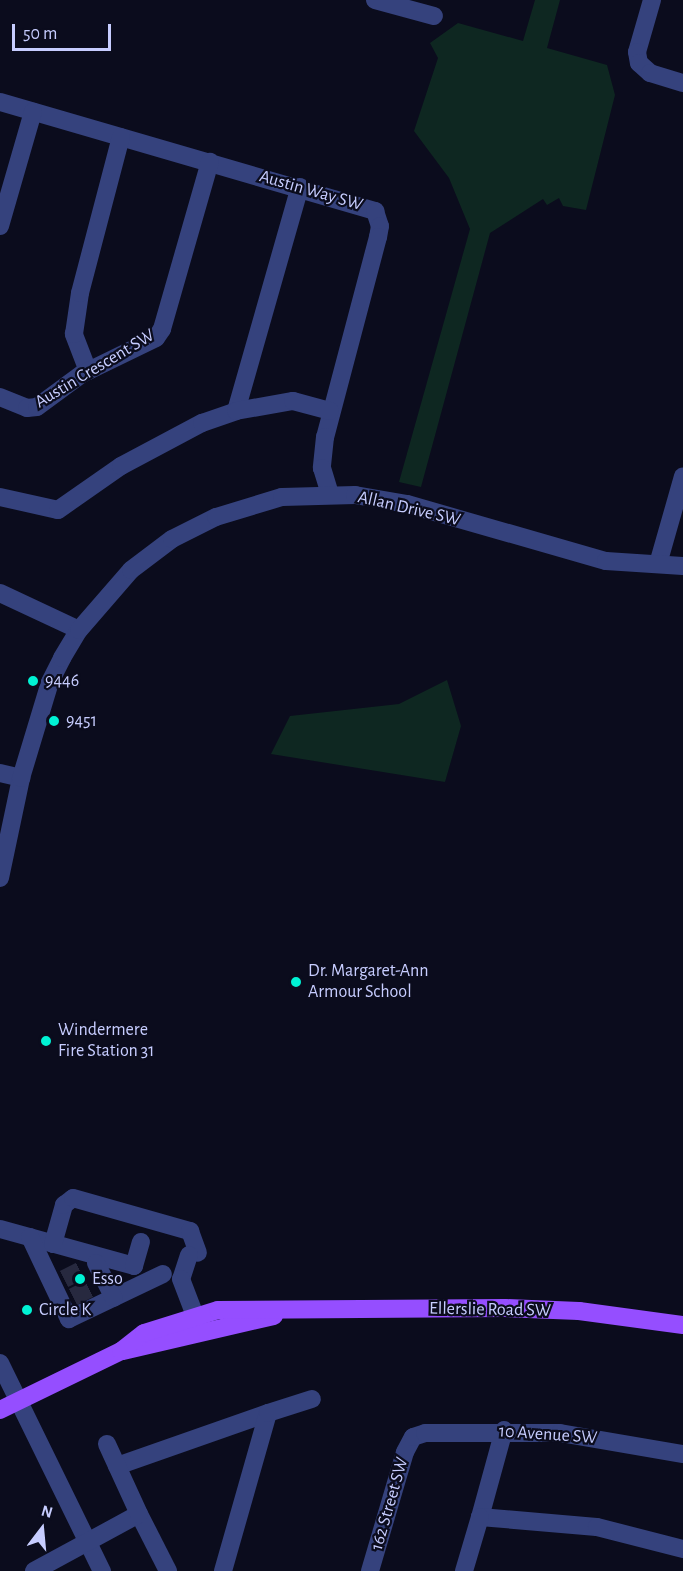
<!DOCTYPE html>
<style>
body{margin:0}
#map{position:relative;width:683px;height:1571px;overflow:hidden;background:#0b0c1d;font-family:"Alegreya Sans",sans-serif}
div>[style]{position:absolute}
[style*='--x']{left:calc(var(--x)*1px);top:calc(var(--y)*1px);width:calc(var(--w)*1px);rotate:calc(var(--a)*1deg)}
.green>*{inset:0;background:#0e2721}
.minor-tunnel>*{height:18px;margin-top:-9px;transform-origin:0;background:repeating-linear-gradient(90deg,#27293f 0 18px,transparent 0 27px)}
.minor>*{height:18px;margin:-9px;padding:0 9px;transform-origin:9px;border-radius:9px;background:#35427d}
.major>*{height:18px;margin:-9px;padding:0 9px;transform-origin:9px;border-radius:9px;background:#954eff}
.dots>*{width:16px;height:16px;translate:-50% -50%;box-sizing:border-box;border:3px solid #0b0c1d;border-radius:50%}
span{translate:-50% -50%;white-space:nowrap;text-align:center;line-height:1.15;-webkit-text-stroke:4.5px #0b0c1d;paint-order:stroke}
.street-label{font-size:18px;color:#c7cdff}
.poi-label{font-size:18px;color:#c7cdff}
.left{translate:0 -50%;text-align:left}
.north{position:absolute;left:12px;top:1499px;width:60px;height:60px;-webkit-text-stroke:4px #0b0c1d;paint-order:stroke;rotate:16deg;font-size:16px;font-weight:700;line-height:24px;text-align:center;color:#c7cdff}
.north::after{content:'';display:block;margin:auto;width:21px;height:27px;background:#c7cdff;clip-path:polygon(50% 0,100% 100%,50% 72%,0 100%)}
.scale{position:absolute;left:12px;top:24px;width:99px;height:27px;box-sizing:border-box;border:3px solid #c7cdff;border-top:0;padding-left:8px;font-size:18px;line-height:21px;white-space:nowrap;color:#c7cdff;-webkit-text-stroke:4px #0b0c1d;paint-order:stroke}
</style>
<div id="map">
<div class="green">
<div style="clip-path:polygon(535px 0,560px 0,547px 48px,607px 65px,615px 95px,586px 210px,563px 206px,559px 198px,547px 205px,543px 199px,490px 233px,421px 487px,399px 482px,470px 229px,449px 178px,414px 131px,438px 58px,430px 43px,458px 23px,523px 41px)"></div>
<div style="clip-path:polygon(447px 680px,461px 726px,445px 782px,271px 754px,290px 716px,399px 704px)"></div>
</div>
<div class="minor-tunnel">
<div style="--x:64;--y:1279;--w:25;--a:-27"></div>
<div style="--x:73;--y:1297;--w:25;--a:-27"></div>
</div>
<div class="minor">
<div style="--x:375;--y:0;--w:61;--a:15.2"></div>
<div style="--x:652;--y:0;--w:54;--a:106.1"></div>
<div style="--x:637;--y:52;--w:11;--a:80"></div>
<div style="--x:639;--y:63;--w:15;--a:42"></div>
<div style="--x:650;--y:73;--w:34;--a:17"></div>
<div style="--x:0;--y:102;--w:391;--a:16.2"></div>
<div style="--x:375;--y:211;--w:16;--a:72"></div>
<div style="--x:380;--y:226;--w:11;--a:100"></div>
<div style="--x:378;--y:237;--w:207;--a:104.8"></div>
<div style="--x:325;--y:437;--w:31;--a:96"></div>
<div style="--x:322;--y:468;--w:27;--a:73"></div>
<div style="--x:0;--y:226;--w:119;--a:-73.9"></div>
<div style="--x:88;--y:371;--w:40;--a:-111"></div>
<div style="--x:74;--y:334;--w:41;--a:-81.7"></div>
<div style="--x:80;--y:293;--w:161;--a:-75.3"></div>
<div style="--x:0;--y:397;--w:29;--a:22"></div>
<div style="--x:27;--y:408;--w:10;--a:-6"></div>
<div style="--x:37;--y:407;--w:56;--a:-36.3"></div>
<div style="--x:82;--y:374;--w:82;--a:-25.9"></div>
<div style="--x:156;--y:338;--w:11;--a:-56"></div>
<div style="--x:162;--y:329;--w:174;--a:-74"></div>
<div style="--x:236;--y:411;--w:233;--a:-74.1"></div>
<div style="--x:0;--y:497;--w:59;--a:12.6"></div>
<div style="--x:58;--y:510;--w:77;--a:-34.9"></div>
<div style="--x:121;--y:466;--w:92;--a:-28"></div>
<div style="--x:202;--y:423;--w:36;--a:-19"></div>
<div style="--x:236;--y:411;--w:58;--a:-10"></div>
<div style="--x:293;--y:401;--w:38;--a:15"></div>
<div style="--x:658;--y:564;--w:91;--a:-74.1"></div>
<div style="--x:0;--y:593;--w:87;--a:25.1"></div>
<div style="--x:0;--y:773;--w:22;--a:13"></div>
<div style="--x:0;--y:878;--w:102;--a:-78.1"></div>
<div style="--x:21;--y:778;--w:100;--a:-73.2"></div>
<div style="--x:50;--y:682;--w:27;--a:-63"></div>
<div style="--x:62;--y:658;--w:33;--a:-59"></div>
<div style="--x:79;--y:630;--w:79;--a:-49.1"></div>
<div style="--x:131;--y:570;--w:51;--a:-37.1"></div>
<div style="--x:172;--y:539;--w:49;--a:-26.6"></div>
<div style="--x:216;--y:517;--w:69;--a:-16.9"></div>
<div style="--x:282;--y:497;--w:73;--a:-1.6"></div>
<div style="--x:355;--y:495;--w:53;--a:9.8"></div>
<div style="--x:407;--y:504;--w:207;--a:16"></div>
<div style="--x:606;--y:561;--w:77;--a:3.7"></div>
<div style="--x:0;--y:1229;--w:139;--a:15.4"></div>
<div style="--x:134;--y:1266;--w:25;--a:-74"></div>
<div style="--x:30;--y:1237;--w:91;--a:64.6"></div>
<div style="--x:69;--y:1319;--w:104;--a:-25.6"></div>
<div style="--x:53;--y:1244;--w:41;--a:-74.2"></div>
<div style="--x:64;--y:1205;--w:11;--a:-38"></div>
<div style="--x:73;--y:1198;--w:122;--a:15.8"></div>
<div style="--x:190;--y:1231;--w:23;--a:70"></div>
<div style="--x:189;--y:1255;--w:25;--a:108"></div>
<div style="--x:181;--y:1279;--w:39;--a:69"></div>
<div style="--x:96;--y:1263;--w:39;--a:63"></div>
<div style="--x:0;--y:1363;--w:232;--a:63.9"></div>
<div style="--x:504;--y:1430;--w:90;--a:105.4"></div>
<div style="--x:480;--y:1517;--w:117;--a:4.9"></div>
<div style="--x:597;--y:1527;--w:89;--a:14.3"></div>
<div style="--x:117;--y:1466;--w:160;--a:-19.3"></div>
<div style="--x:139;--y:1514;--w:64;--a:63"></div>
<div style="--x:34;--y:1571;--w:119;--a:-28.5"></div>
<div style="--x:139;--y:1514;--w:77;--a:-114.6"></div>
<div style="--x:223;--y:1571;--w:164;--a:-74.1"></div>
<div style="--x:268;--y:1413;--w:46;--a:-17.7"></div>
<div style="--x:370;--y:1571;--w:124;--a:-73.6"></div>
<div style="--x:405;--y:1452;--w:17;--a:-62"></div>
<div style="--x:413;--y:1437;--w:13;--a:-18"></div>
<div style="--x:425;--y:1433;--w:135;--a:0"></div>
<div style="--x:560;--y:1433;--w:125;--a:9.7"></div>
<div style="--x:464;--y:1571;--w:56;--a:-73.5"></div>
</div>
<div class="major">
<div style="--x:123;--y:1351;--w:155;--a:-13.1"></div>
<div style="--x:0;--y:1410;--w:135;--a:-26"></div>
<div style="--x:121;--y:1351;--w:29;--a:-38"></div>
<div style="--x:144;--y:1333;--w:77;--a:-17.3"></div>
<div style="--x:218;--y:1310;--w:287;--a:-0.4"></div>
<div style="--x:505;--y:1308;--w:74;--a:2.3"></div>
<div style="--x:579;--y:1311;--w:105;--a:7.7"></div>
</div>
<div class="dots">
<div style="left:33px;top:681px;background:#00f2d4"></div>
<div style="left:54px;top:721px;background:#00f2d4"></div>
<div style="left:296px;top:982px;background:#00f2d4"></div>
<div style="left:46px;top:1041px;background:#00f2d4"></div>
<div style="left:80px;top:1279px;background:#00f2d4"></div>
<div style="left:27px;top:1310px;background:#00f2d4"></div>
</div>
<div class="street-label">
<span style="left:311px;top:191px;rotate:16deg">Austin Way SW</span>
<span style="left:95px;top:369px;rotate:-31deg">Austin Crescent SW</span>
<span style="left:409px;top:509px;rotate:13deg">Allan Drive SW</span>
<span style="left:490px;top:1310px;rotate:1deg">Ellerslie Road SW</span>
<span style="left:548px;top:1435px;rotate:4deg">10 Avenue SW</span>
<span style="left:390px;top:1504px;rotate:-74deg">162 Street SW</span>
</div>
<div class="poi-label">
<span class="left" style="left:45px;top:681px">9446</span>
<span class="left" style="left:66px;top:721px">9451</span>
<span class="left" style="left:308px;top:982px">Dr. Margaret-Ann<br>Armour School</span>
<span class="left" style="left:58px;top:1041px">Windermere<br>Fire Station 31</span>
<span class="left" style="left:92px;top:1279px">Esso</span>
<span class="left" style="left:39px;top:1310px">Circle K</span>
</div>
<div class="north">N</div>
<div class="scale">50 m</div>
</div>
